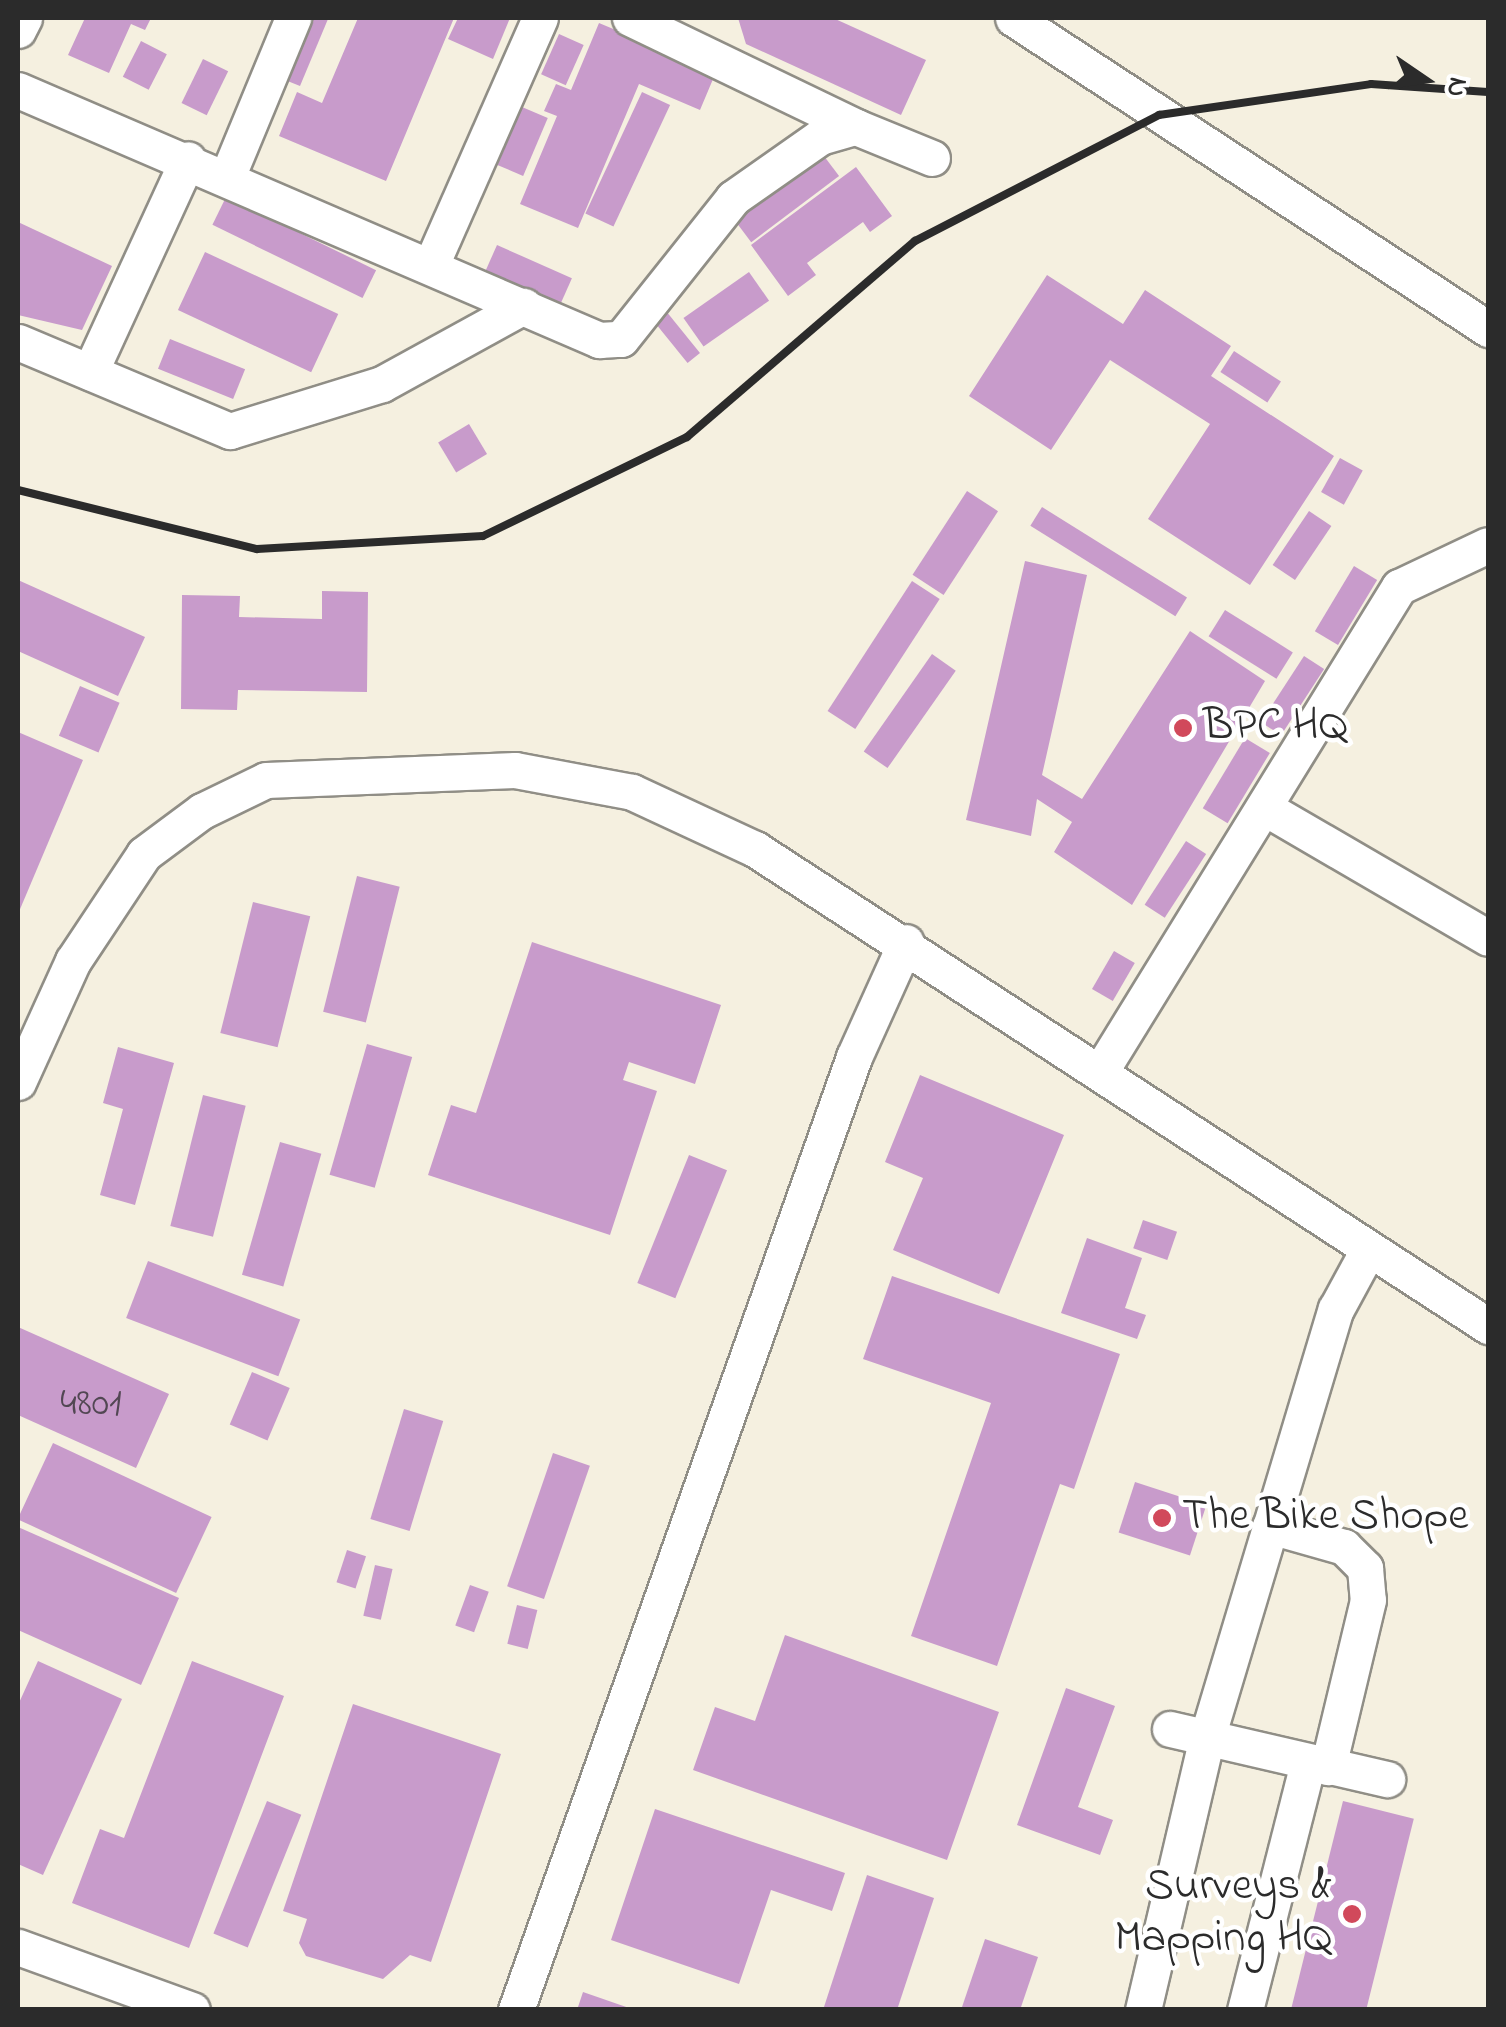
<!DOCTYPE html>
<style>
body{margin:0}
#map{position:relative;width:1506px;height:2027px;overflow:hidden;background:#f5f0e0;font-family:"Indie Flower",sans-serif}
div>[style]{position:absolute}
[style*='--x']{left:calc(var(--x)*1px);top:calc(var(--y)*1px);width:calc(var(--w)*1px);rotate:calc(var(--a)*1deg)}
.building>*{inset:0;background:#c89bcb;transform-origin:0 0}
.roads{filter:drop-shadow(2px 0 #908e86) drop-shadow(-2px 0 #908e86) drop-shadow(0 2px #908e86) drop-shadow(0 -2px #908e86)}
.minor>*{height:35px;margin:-17.5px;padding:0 17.5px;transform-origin:17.5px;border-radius:17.5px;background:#fff}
.rail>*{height:8px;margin:-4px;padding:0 4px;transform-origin:4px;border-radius:4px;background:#2b2b2b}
.dots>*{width:28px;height:28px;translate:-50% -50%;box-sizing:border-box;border:5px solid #fff;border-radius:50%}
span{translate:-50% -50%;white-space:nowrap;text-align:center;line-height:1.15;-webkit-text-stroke:9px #fff;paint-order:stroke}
.number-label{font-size:40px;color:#524753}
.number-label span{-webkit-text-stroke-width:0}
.poi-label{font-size:45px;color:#2b2b2b}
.left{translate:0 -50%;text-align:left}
.right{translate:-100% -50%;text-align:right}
.frame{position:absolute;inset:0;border:20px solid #2b2b2b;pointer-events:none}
.north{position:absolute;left:1376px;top:30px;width:100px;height:100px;-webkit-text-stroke:8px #fff;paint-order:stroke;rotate:103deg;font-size:28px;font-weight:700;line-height:40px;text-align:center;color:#2b2b2b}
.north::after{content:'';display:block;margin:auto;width:35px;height:45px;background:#2b2b2b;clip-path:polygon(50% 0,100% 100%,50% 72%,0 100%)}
</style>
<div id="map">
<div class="building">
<div style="clip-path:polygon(85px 18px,151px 18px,145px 30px,131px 24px,109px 73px,68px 55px)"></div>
<div style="clip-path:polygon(300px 18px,328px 19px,300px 86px,275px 76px)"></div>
<div style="clip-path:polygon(358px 18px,454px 18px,386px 181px,279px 136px,297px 92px,322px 103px)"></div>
<div style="clip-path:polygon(458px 18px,510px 18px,493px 59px,448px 39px)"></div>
<div style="clip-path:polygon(738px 18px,833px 18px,926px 60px,901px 115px,746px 44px)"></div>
<div style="clip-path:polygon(599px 23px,716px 72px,700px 110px,639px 84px,578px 228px,520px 204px,557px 116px,544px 111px,556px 84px,571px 90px)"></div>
<div style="left:559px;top:34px;width:27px;height:44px;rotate:24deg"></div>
<div style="left:141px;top:41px;width:29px;height:40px;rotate:27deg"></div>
<div style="left:203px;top:59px;width:28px;height:49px;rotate:26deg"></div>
<div style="left:642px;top:92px;width:31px;height:134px;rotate:25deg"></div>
<div style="left:522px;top:107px;width:28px;height:63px;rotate:23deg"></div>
<div style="left:821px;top:152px;width:30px;height:110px;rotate:53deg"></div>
<div style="clip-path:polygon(856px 167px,892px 216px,870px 232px,863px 222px,807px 263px,816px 275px,788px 296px,751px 245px)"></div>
<div style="left:226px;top:197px;width:167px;height:31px;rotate:26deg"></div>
<div style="clip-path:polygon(18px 222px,112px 266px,82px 330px,18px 315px)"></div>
<div style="left:497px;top:245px;width:82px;height:30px;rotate:24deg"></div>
<div style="left:205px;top:252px;width:147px;height:64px;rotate:25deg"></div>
<div style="left:749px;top:272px;width:35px;height:80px;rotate:55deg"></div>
<div style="clip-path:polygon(1047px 275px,1123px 324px,1145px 290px,1231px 346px,1211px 376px,1334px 456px,1250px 585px,1148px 519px,1210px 424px,1110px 360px,1051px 450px,969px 396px)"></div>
<div style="left:666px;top:311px;width:54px;height:16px;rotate:51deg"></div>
<div style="left:170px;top:339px;width:81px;height:32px;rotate:22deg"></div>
<div style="left:1234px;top:351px;width:56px;height:25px;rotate:33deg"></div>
<div style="left:469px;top:424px;width:35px;height:36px;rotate:59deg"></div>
<div style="left:1340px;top:458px;width:26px;height:39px;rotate:29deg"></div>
<div style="left:967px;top:491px;width:37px;height:100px;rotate:33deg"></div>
<div style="left:1042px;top:507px;width:171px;height:22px;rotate:32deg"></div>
<div style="left:1309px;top:511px;width:27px;height:65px;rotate:34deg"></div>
<div style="clip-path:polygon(1025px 561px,1087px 575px,1042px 775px,1082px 799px,1190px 631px,1265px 681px,1132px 905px,1054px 852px,1072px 822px,1037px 799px,1031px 836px,966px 820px)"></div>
<div style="left:1354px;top:566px;width:27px;height:76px;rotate:31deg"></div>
<div style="clip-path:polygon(18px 580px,145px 637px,118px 696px,18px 651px)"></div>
<div style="left:912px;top:581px;width:33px;height:155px;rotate:33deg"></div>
<div style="clip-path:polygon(322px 591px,368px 592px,367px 692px,238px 690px,237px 710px,181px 709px,182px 595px,240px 596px,239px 617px,322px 619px)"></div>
<div style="left:1225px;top:610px;width:80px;height:31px;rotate:32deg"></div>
<div style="left:932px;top:654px;width:29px;height:119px;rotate:35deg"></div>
<div style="left:1304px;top:656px;width:24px;height:79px;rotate:33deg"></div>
<div style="left:80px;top:686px;width:43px;height:54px;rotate:23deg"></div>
<div style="clip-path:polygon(18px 732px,83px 760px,18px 914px)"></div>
<div style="left:1245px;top:738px;width:29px;height:82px;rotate:31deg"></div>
<div style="left:1186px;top:841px;width:24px;height:76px;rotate:33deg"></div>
<div style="left:357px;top:876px;width:44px;height:140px;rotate:14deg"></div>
<div style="left:253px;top:902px;width:59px;height:135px;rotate:14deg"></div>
<div style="clip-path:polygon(532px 942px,721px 1005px,695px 1084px,629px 1062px,623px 1080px,657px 1091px,610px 1235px,428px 1175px,451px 1105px,476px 1113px)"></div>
<div style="left:1114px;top:951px;width:24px;height:44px;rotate:30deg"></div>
<div style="left:367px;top:1044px;width:47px;height:136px;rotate:16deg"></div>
<div style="clip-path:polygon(118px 1047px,174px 1063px,135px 1205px,100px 1195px,123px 1109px,103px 1103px)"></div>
<div style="clip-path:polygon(920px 1075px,1064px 1135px,999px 1294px,893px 1250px,923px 1178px,885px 1162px)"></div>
<div style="left:203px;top:1095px;width:44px;height:135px;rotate:14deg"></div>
<div style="left:280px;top:1142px;width:43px;height:138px;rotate:16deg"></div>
<div style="left:689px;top:1155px;width:41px;height:138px;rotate:22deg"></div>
<div style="left:1143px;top:1220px;width:36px;height:30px;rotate:19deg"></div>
<div style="clip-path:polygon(1087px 1238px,1142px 1258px,1125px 1308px,1146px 1315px,1137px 1339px,1061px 1313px)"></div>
<div style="left:148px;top:1261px;width:163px;height:61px;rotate:21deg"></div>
<div style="clip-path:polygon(892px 1276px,1120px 1354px,1074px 1489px,1060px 1484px,997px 1666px,911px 1636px,991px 1403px,863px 1359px)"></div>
<div style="clip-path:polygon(18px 1327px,169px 1394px,136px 1468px,18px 1415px)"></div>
<div style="left:252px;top:1372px;width:41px;height:57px;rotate:23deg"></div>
<div style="left:404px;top:1409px;width:41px;height:115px;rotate:17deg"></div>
<div style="left:53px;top:1443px;width:175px;height:84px;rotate:25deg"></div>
<div style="left:553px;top:1453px;width:39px;height:141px;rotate:19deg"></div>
<div style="left:1135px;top:1482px;width:75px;height:53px;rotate:18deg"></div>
<div style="clip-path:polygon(18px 1527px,179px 1598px,141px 1685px,18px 1630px)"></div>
<div style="left:347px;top:1550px;width:20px;height:34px;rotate:18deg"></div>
<div style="left:375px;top:1565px;width:18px;height:52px;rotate:13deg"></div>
<div style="left:470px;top:1585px;width:20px;height:43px;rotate:20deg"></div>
<div style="left:517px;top:1605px;width:21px;height:40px;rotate:14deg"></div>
<div style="clip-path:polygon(785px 1635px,999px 1712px,947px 1860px,693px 1770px,715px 1707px,755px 1721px)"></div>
<div style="clip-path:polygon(38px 1661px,122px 1699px,43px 1875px,18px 1864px,18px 1705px)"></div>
<div style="clip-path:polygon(192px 1661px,284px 1696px,189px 1948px,72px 1903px,100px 1829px,124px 1838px)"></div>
<div style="clip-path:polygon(1066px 1688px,1115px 1706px,1078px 1807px,1113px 1820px,1100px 1855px,1017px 1825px)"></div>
<div style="clip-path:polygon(353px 1704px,501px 1754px,431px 1962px,410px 1955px,383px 1979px,306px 1956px,299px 1943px,307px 1919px,283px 1911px)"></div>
<div style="left:267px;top:1801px;width:37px;height:143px;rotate:22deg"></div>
<div style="left:1343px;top:1801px;width:73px;height:216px;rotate:14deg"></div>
<div style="clip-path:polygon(655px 1809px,845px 1873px,832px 1911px,771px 1890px,739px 1984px,611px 1940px)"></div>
<div style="clip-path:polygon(867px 1875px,934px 1898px,897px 2010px,823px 2010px)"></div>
<div style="clip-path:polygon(985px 1939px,1038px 1957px,1020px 2010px,961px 2010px)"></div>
<div style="clip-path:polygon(583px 1992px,632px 2009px,632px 2010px,577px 2010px)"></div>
</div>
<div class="roads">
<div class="minor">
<div style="--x:630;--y:18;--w:251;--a:25.7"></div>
<div style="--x:1013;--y:18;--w:568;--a:33.21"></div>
<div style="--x:18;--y:30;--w:13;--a:-63"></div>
<div style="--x:18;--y:90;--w:633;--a:23.28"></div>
<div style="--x:599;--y:340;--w:22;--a:-3"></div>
<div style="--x:621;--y:339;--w:180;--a:-51.5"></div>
<div style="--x:733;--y:198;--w:106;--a:-35"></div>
<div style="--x:820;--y:137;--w:37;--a:-16"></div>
<div style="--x:856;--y:127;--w:82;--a:22.2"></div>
<div style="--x:228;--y:175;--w:170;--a:-67.5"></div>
<div style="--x:431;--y:265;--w:270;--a:-66.2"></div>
<div style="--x:18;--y:342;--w:230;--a:22.8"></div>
<div style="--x:230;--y:431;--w:159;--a:-17.2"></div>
<div style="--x:382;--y:384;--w:162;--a:-28.8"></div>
<div style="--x:90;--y:372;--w:234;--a:-65.3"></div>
<div style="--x:1265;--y:808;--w:258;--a:30.2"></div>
<div style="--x:1100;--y:1072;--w:570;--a:-58.35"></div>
<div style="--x:1399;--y:587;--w:98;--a:-25.3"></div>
<div style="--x:18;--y:1082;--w:133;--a:-65.6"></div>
<div style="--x:73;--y:961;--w:128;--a:-56.4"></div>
<div style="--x:144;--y:854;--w:72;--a:-36.6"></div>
<div style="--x:202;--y:811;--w:71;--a:-25.8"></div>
<div style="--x:266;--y:780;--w:249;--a:-2.3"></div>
<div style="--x:515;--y:770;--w:119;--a:10.6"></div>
<div style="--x:632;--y:792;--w:136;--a:24.9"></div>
<div style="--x:755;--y:849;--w:875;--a:33.05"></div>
<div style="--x:1270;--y:1526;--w:77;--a:15.8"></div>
<div style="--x:1344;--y:1547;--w:30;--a:45"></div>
<div style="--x:1365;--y:1568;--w:32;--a:85"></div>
<div style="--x:1368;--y:1600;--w:172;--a:103.5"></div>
<div style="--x:1170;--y:1729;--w:223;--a:13"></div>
<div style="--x:18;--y:1947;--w:185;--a:19.9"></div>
<div style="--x:516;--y:2010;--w:1011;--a:-70.47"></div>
<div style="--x:854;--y:1057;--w:126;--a:-65.7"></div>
<div style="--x:1143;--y:2010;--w:276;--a:-76.8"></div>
<div style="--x:1206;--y:1741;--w:451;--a:-73.3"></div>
<div style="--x:1336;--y:1309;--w:67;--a:-61.5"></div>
<div style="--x:1245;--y:2010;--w:256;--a:-75.7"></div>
</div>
</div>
<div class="rail">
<div style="--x:18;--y:490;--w:246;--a:13.9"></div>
<div style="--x:257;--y:549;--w:226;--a:-3.3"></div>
<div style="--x:483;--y:536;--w:227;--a:-25.9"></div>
<div style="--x:687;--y:437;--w:301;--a:-40.7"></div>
<div style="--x:915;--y:241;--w:275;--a:-27.3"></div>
<div style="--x:1159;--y:115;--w:214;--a:-8.3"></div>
<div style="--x:1371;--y:84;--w:117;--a:3.9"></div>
</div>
<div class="dots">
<div style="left:1183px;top:728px;background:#d1495b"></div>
<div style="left:1162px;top:1518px;background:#d1495b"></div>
<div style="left:1352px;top:1914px;background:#d1495b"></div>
</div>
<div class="number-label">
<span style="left:91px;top:1405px">4801</span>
</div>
<div class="poi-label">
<span class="left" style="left:1203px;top:728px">BPC HQ</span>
<span class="left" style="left:1182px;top:1518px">The Bike Shope</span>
<span class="right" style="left:1332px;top:1914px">Surveys &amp;<br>Mapping HQ</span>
</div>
<div class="frame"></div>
<div class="north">N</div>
</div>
